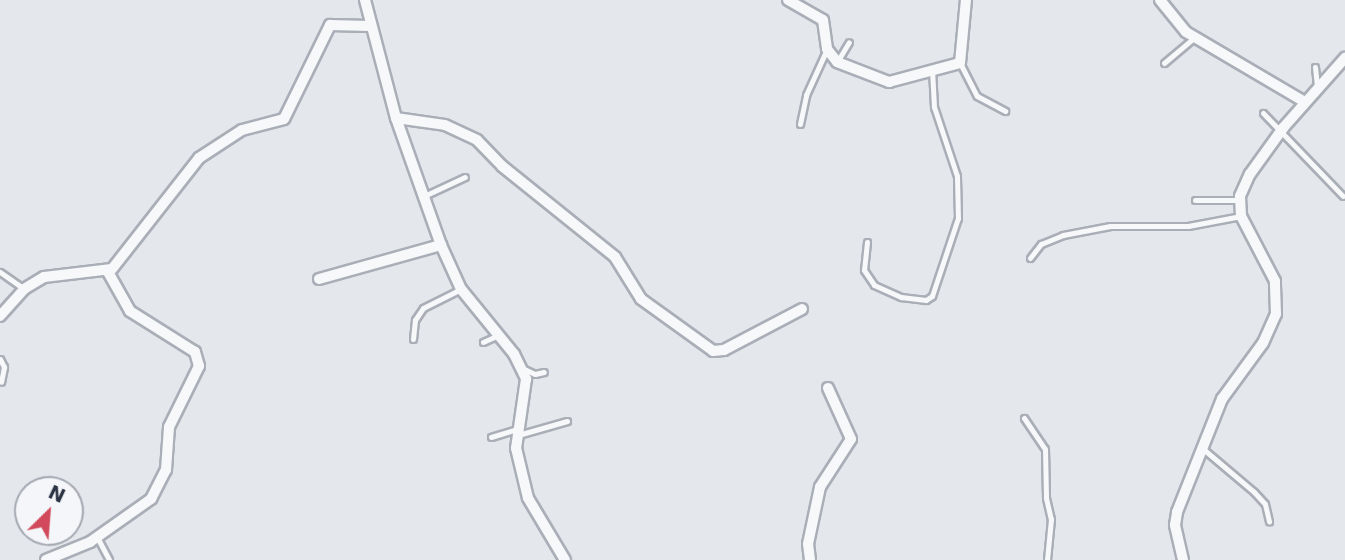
<!DOCTYPE html>
<style>
body{margin:0}
#map{position:relative;width:1345px;height:560px;overflow:hidden;background:#e4e7ec;font-family:"DejaVu Sans",sans-serif}
div>[style]{position:absolute}
[style*='--x']{left:calc(var(--x)*1px);top:calc(var(--y)*1px);width:calc(var(--w)*1px);rotate:calc(var(--a)*1deg)}
.roads{filter:drop-shadow(2px 0 #a9aeb7) drop-shadow(-2px 0 #a9aeb7) drop-shadow(0 2px #a9aeb7) drop-shadow(0 -2px #a9aeb7)}
.service>*{height:5px;margin:-2.5px;padding:0 2.5px;transform-origin:2.5px;border-radius:2.5px;background:#f7f8fa}
.minor>*{height:10px;margin:-5px;padding:0 5px;transform-origin:5px;border-radius:5px;background:#f7f8fa}
span{translate:-50% -50%;white-space:nowrap;text-align:center;line-height:1.15;-webkit-text-stroke:5px #f4f6f9;paint-order:stroke}
.north{position:absolute;left:14px;top:476px;width:70px;height:70px;box-sizing:border-box;background:#f4f6f9;border:2px solid #a4a8b1;border-radius:50%;rotate:25deg;font-size:19px;font-weight:700;line-height:28px;text-align:center;color:#2b3445}
.north::after{content:'';display:block;margin:auto;width:24px;height:32px;background:#d1495b;clip-path:polygon(50% 0,100% 100%,50% 72%,0 100%)}
</style>
<div id="map">
<div class="roads">
<div class="service">
<div style="--x:837;--y:62;--w:23;--a:-59"></div>
<div style="--x:960;--y:63;--w:37;--a:63"></div>
<div style="--x:977;--y:96;--w:32;--a:28"></div>
<div style="--x:1164;--y:63;--w:39;--a:-40"></div>
<div style="--x:1315;--y:67;--w:20;--a:84"></div>
<div style="--x:1263;--y:113;--w:115;--a:46.1"></div>
<div style="--x:800;--y:124;--w:30;--a:-78"></div>
<div style="--x:806;--y:95;--w:51;--a:-65.5"></div>
<div style="--x:424;--y:196;--w:45;--a:-24.9"></div>
<div style="--x:1195;--y:200;--w:45;--a:0"></div>
<div style="--x:867;--y:242;--w:28;--a:96"></div>
<div style="--x:864;--y:270;--w:18;--a:56"></div>
<div style="--x:874;--y:285;--w:30;--a:24"></div>
<div style="--x:901;--y:297;--w:25;--a:7"></div>
<div style="--x:926;--y:300;--w:7;--a:-34"></div>
<div style="--x:932;--y:296;--w:82;--a:-71.6"></div>
<div style="--x:958;--y:218;--w:42;--a:-91.4"></div>
<div style="--x:957;--y:176;--w:73;--a:-108.4"></div>
<div style="--x:934;--y:107;--w:35;--a:-93"></div>
<div style="--x:1030;--y:258;--w:18;--a:-52"></div>
<div style="--x:1041;--y:244;--w:24;--a:-22"></div>
<div style="--x:1063;--y:235;--w:48;--a:-10.8"></div>
<div style="--x:1110;--y:226;--w:78;--a:0"></div>
<div style="--x:1188;--y:226;--w:54;--a:-10.7"></div>
<div style="--x:0;--y:272;--w:29;--a:35"></div>
<div style="--x:413;--y:339;--w:19;--a:-84"></div>
<div style="--x:415;--y:320;--w:14;--a:-56"></div>
<div style="--x:423;--y:308;--w:42;--a:-26.6"></div>
<div style="--x:483;--y:342;--w:17;--a:-24"></div>
<div style="--x:0;--y:359;--w:9;--a:63"></div>
<div style="--x:4;--y:367;--w:15;--a:101"></div>
<div style="--x:522;--y:368;--w:14;--a:25"></div>
<div style="--x:535;--y:374;--w:9;--a:-13"></div>
<div style="--x:1024;--y:418;--w:37;--a:56"></div>
<div style="--x:1045;--y:449;--w:49;--a:88.8"></div>
<div style="--x:1046;--y:498;--w:22;--a:77"></div>
<div style="--x:1051;--y:519;--w:41;--a:95.6"></div>
<div style="--x:518;--y:435;--w:51;--a:-15.9"></div>
<div style="--x:491;--y:437;--w:27;--a:-17"></div>
<div style="--x:1202;--y:448;--w:68;--a:40.2"></div>
<div style="--x:1254;--y:492;--w:16;--a:47"></div>
<div style="--x:1265;--y:504;--w:18;--a:77"></div>
<div style="--x:97;--y:537;--w:26;--a:62"></div>
</div>
<div class="minor">
<div style="--x:365;--y:0;--w:122;--a:75.3"></div>
<div style="--x:396;--y:118;--w:135;--a:70.5"></div>
<div style="--x:441;--y:245;--w:48;--a:65.6"></div>
<div style="--x:461;--y:289;--w:84;--a:50.8"></div>
<div style="--x:514;--y:354;--w:28;--a:64"></div>
<div style="--x:526;--y:379;--w:70;--a:98.2"></div>
<div style="--x:516;--y:448;--w:51;--a:76.5"></div>
<div style="--x:528;--y:498;--w:72;--a:59.2"></div>
<div style="--x:788;--y:0;--w:40;--a:29.7"></div>
<div style="--x:823;--y:20;--w:29;--a:82"></div>
<div style="--x:827;--y:49;--w:16;--a:52"></div>
<div style="--x:837;--y:62;--w:56;--a:21"></div>
<div style="--x:889;--y:82;--w:73;--a:-15"></div>
<div style="--x:960;--y:63;--w:63;--a:-84.6"></div>
<div style="--x:1160;--y:0;--w:41;--a:50.9"></div>
<div style="--x:1186;--y:32;--w:136;--a:30.5"></div>
<div style="--x:396;--y:118;--w:49;--a:8.1"></div>
<div style="--x:445;--y:125;--w:35;--a:25"></div>
<div style="--x:477;--y:140;--w:36;--a:46"></div>
<div style="--x:502;--y:166;--w:145;--a:38.8"></div>
<div style="--x:615;--y:257;--w:49;--a:58.2"></div>
<div style="--x:641;--y:299;--w:89;--a:35.8"></div>
<div style="--x:713;--y:351;--w:11;--a:-5"></div>
<div style="--x:724;--y:350;--w:88;--a:-27.7"></div>
<div style="--x:319;--y:279;--w:127;--a:-15.6"></div>
<div style="--x:0;--y:316;--w:36;--a:-48"></div>
<div style="--x:24;--y:289;--w:23;--a:-31"></div>
<div style="--x:44;--y:277;--w:68;--a:-6.7"></div>
<div style="--x:112;--y:269;--w:141;--a:-51.9"></div>
<div style="--x:199;--y:158;--w:51;--a:-33.1"></div>
<div style="--x:242;--y:130;--w:43;--a:-14.7"></div>
<div style="--x:284;--y:119;--w:105;--a:-63.9"></div>
<div style="--x:330;--y:25;--w:40;--a:1.4"></div>
<div style="--x:46;--y:560;--w:48;--a:-22.2"></div>
<div style="--x:90;--y:542;--w:75;--a:-35.2"></div>
<div style="--x:151;--y:499;--w:33;--a:-63"></div>
<div style="--x:166;--y:470;--w:43;--a:-86"></div>
<div style="--x:169;--y:427;--w:68;--a:-63.8"></div>
<div style="--x:199;--y:366;--w:15;--a:-106"></div>
<div style="--x:195;--y:352;--w:77;--a:-147.8"></div>
<div style="--x:130;--y:311;--w:45;--a:-119.4"></div>
<div style="--x:810;--y:560;--w:16;--a:-97"></div>
<div style="--x:808;--y:544;--w:58;--a:-78.1"></div>
<div style="--x:820;--y:487;--w:57;--a:-57.1"></div>
<div style="--x:851;--y:439;--w:56;--a:-114.3"></div>
<div style="--x:1183;--y:560;--w:36;--a:-103"></div>
<div style="--x:1175;--y:525;--w:13;--a:-81"></div>
<div style="--x:1177;--y:512;--w:122;--a:-68.3"></div>
<div style="--x:1222;--y:399;--w:69;--a:-53.8"></div>
<div style="--x:1263;--y:343;--w:32;--a:-66"></div>
<div style="--x:1276;--y:314;--w:33;--a:-92"></div>
<div style="--x:1275;--y:281;--w:73;--a:-117.6"></div>
<div style="--x:1241;--y:216;--w:20;--a:-93"></div>
<div style="--x:1240;--y:196;--w:24;--a:-66"></div>
<div style="--x:1250;--y:174;--w:57;--a:-54.3"></div>
<div style="--x:1283;--y:128;--w:94;--a:-48.5"></div>
</div>
</div>
<div class="north">N</div>
</div>
